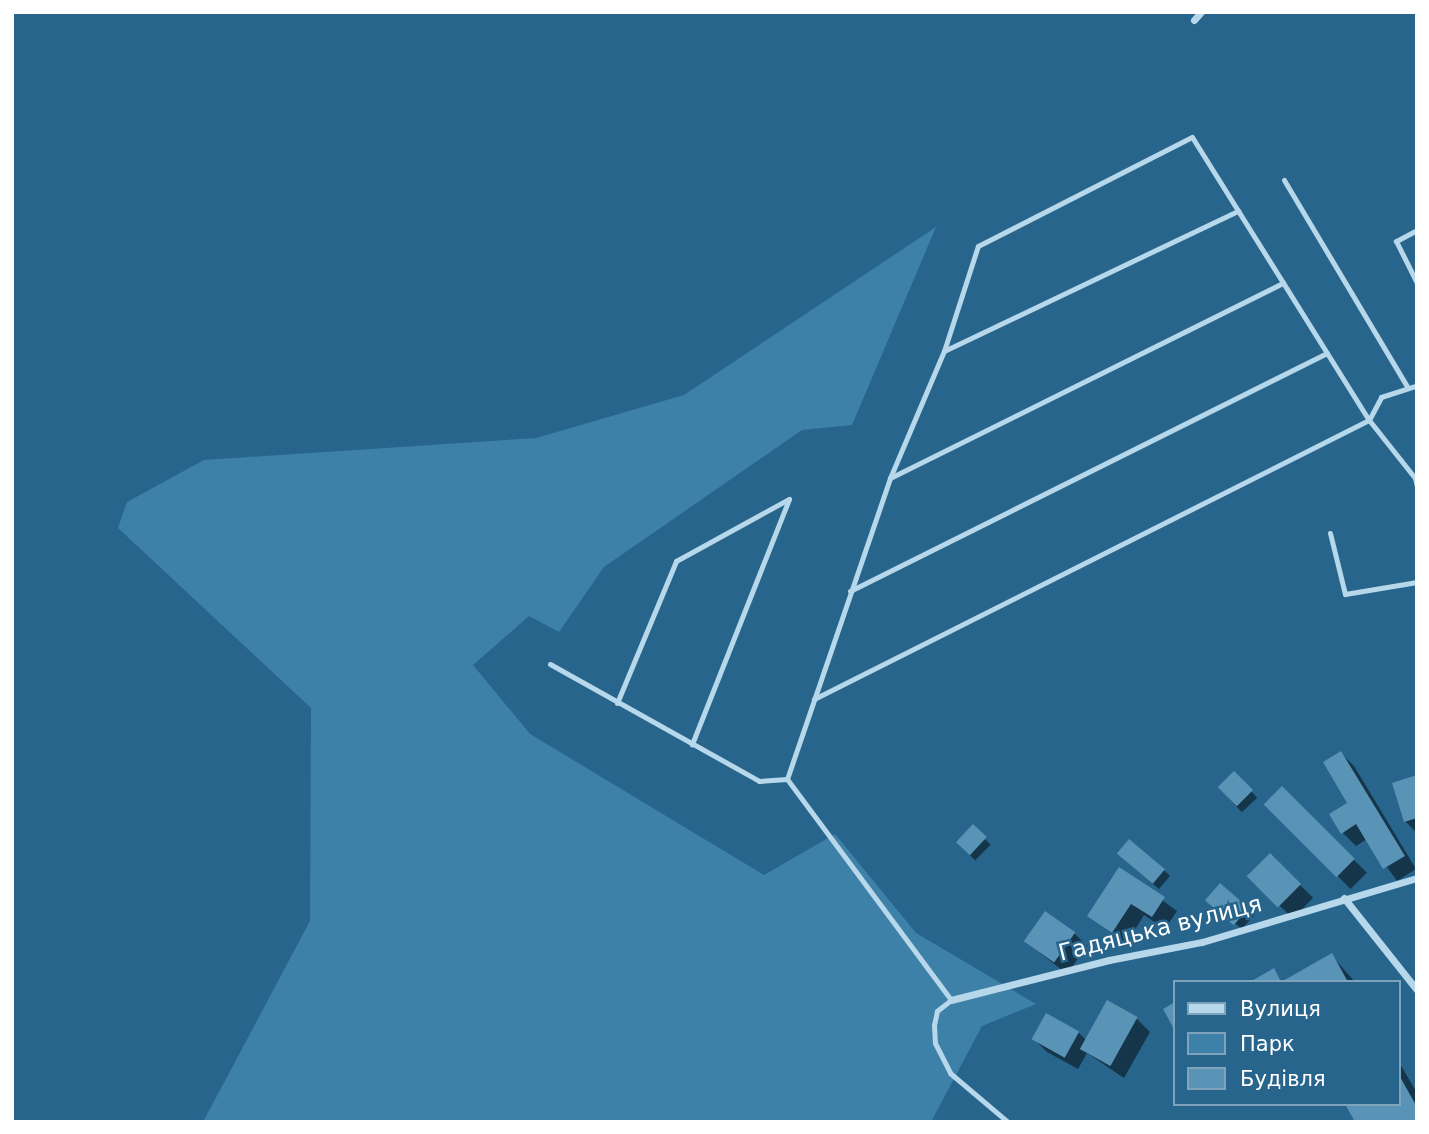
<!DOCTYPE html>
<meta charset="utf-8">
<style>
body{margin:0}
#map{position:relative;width:1429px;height:1134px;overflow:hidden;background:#28658c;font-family:"DejaVu Sans",sans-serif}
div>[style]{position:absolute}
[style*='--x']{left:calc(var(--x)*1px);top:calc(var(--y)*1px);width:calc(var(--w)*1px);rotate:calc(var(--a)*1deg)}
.green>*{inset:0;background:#3d80a8}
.shadow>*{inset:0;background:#0007;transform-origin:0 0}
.building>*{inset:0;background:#5993b6;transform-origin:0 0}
.service>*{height:5px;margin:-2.5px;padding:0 2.5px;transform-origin:2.5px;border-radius:2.5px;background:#b7d7ea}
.minor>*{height:7px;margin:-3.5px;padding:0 3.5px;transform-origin:3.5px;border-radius:3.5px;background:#b7d7ea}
span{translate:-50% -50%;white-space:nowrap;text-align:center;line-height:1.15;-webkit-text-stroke:5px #28658c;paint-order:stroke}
.street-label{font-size:23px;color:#fff}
.frame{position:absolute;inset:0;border:14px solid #fff;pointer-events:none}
.legend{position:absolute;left:1173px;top:980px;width:228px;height:126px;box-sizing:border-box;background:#28658c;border:2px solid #7ea3ba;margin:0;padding:9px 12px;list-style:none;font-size:21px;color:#fff}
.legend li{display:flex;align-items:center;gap:14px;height:35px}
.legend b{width:35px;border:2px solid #7ea3ba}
</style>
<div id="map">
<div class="green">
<div style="clip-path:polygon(936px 227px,852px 425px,802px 430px,604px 567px,559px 632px,529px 616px,473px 665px,530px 734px,764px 875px,835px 834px,916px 933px,1036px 1004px,982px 1026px,931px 1122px,203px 1122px,310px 921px,311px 708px,118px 528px,127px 502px,204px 460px,536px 438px,684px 395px)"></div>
</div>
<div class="shadow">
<div style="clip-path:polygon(1341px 753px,1354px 766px,1416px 869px,1397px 881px,1367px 839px,1356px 846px,1343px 833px,1350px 804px)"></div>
<div style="left:1234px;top:773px;width:34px;height:21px;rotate:47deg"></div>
<div style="clip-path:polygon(1417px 776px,1417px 833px,1405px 821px)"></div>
<div style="left:1282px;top:788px;width:120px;height:23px;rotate:45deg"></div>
<div style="left:973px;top:827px;width:25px;height:22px;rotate:45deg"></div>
<div style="left:1270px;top:856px;width:60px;height:29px;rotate:44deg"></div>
<div style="clip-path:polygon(1125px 860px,1164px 870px,1170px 876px,1159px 889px)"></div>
<div style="clip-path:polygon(1119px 869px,1177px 911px,1165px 929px,1144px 915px,1126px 944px,1089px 916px)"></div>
<div style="clip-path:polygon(1214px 906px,1248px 909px,1254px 915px,1242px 929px)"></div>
<div style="clip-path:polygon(1074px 933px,1087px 946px,1067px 974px,1026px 942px)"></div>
<div style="clip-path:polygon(1332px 956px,1355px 982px,1285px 982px)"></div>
<div style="clip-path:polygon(1137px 1019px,1150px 1032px,1124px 1078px,1087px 1053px,1078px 1069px,1047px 1052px,1034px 1039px,1078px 1032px,1086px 1040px)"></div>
<div style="clip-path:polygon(1399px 1062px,1417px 1093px,1417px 1122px,1399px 1104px)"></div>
</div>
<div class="building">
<div style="clip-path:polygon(1341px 751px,1405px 856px,1383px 869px,1356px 824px,1341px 834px,1329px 814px,1347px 803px,1323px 762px)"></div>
<div style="left:1234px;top:771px;width:27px;height:23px;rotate:45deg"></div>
<div style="clip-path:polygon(1417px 775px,1417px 818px,1404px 822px,1392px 783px)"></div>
<div style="left:1282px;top:786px;width:103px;height:26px;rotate:45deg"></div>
<div style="left:973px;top:824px;width:19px;height:25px;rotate:43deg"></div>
<div style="left:1129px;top:839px;width:47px;height:19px;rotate:40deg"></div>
<div style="left:1270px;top:853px;width:44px;height:33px;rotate:45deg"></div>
<div style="clip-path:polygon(1119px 867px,1165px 897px,1152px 917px,1131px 904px,1112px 933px,1087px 916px)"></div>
<div style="left:1220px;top:883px;width:38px;height:23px;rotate:41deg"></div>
<div style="left:1045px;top:911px;width:37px;height:37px;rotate:35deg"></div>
<div style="clip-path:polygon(1332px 953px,1348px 982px,1281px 982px)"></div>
<div style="clip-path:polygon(1274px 968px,1281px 982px,1250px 982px)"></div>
<div style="left:1107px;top:1000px;width:35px;height:56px;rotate:29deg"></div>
<div style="clip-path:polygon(1175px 1002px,1175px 1031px,1163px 1009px)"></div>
<div style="left:1046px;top:1013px;width:38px;height:30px;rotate:29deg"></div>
<div style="clip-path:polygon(1399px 1075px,1417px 1107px,1417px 1122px,1355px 1122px,1345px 1104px,1399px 1104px)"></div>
</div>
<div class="service">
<div style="--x:1284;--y:180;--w:242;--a:59.2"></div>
<div style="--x:1417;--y:230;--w:24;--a:152"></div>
<div style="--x:1396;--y:241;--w:47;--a:63.4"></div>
<div style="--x:944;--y:351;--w:326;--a:-25.5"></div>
<div style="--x:890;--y:478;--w:439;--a:-26.4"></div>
<div style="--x:1330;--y:533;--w:63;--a:76.2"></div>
<div style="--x:1345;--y:594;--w:73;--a:-9.5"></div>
<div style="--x:850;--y:591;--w:533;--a:-26.52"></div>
<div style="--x:550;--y:664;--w:240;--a:29.2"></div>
<div style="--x:759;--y:781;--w:28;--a:-4"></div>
<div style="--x:787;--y:779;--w:275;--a:53.4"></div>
<div style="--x:951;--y:1000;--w:18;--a:142"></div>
<div style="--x:937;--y:1011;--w:14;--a:102"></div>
<div style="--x:934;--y:1025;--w:18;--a:87"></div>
<div style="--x:935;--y:1043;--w:34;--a:63"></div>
<div style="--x:950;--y:1073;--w:76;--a:40.2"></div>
<div style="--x:814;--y:699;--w:621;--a:-26.69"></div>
<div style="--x:1369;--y:420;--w:26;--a:-62"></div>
<div style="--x:1381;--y:397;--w:38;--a:-18"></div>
<div style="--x:617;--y:703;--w:154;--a:-67.4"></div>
<div style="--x:676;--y:561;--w:129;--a:-28.8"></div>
<div style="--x:789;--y:499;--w:264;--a:111.6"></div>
<div style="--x:787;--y:779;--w:318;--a:-71.1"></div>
<div style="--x:890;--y:478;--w:138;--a:-67"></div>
<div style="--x:944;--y:351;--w:110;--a:-72.1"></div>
<div style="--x:978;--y:246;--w:240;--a:-27"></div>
<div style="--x:1192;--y:137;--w:334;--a:58"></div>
<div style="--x:1369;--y:420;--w:74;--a:51.6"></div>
<div style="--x:1415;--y:478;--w:9;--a:77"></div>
</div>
<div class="minor">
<div style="--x:1194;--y:20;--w:11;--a:-49"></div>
<div style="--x:1344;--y:898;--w:117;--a:51.6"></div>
<div style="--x:951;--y:1000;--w:163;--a:-14.2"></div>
<div style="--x:1109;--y:960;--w:95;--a:-11"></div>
<div style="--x:1202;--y:942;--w:224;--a:-16.6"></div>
</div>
<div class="street-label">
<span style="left:1160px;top:928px;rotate:-14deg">Гадяцька вулиця</span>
</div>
<div class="frame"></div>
<ul class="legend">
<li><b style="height:9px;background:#b7d7ea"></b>Вулиця</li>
<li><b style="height:19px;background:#3d80a8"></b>Парк</li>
<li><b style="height:19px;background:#5993b6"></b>Будівля</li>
</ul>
</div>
